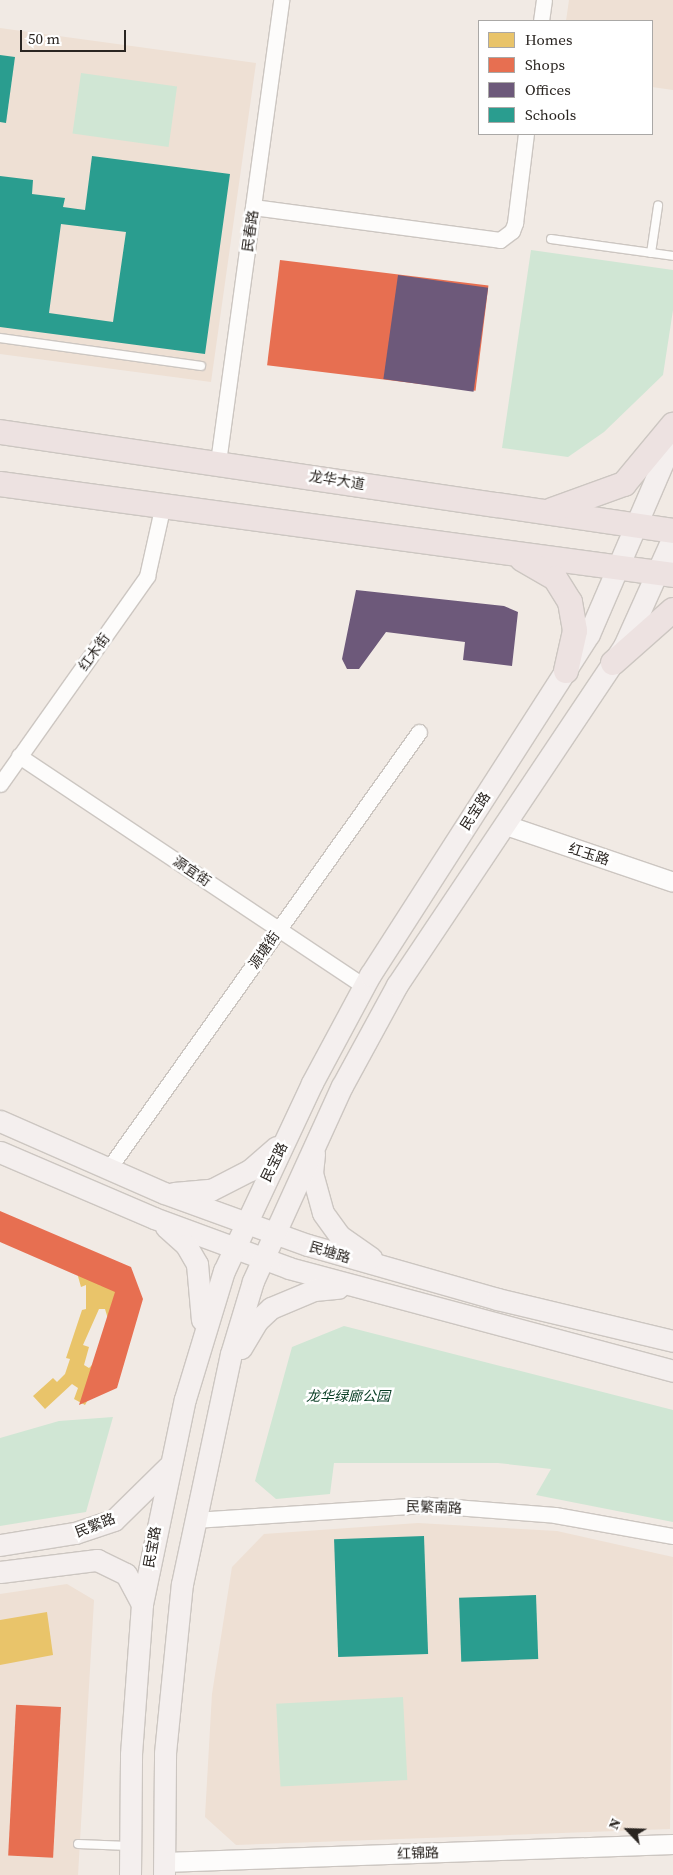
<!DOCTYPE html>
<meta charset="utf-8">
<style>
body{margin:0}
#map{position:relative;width:673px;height:1875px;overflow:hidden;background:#f1eae4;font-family:"Source Serif 4","Noto Sans SC",serif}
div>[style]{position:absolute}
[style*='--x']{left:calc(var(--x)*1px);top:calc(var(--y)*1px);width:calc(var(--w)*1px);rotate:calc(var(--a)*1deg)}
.built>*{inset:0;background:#eee0d4}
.green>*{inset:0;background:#d0e6d4;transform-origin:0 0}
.homes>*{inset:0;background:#e9c46a}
.shops>*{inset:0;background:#e76f51;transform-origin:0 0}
.offices>*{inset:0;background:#6d597a;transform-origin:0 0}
.schools>*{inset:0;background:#2a9d8f;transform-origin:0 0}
.roads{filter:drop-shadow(1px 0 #ccc6c1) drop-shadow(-1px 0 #ccc6c1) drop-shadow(0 1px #ccc6c1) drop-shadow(0 -1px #ccc6c1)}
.service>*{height:8px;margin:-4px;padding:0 4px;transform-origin:4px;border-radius:4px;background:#fdfcfb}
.minor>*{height:15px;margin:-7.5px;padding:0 7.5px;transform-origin:7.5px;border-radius:7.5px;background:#fdfcfb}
.tertiary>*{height:19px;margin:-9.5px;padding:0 9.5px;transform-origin:9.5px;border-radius:9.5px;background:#fdfcfb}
.secondary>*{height:21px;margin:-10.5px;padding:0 10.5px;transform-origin:10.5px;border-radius:10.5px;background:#f4efee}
.primary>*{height:24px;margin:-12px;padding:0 12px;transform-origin:12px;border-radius:12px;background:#ede2e1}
span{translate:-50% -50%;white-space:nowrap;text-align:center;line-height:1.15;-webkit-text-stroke:5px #fff;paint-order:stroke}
.street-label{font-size:14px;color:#2a2521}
.park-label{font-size:14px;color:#073c23;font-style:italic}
.legend{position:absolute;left:478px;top:20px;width:175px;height:115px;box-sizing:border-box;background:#fff;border:1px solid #aaa8a6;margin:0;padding:6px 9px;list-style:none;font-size:15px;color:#2a2521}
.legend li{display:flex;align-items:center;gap:10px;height:25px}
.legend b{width:25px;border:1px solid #aaa8a6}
.north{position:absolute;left:603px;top:1805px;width:50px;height:50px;-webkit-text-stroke:4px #fff;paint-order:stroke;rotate:294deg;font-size:14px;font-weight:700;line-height:20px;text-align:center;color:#2a2521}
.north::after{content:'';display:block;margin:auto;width:18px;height:22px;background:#2a2521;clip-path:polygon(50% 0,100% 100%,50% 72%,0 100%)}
.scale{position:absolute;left:20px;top:30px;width:106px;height:22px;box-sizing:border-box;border:2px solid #2a2521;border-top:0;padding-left:6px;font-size:15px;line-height:18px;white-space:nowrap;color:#2a2521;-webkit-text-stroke:4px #fff;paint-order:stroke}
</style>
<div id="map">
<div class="built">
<div style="clip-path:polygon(569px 0,673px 0,673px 90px,652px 87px,652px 21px,566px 21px)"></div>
<div style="clip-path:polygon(0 28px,256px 63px,211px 382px,0 354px)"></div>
<div style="clip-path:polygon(418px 1523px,557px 1531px,673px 1557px,670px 1829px,236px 1845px,205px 1817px,212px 1694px,232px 1567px,264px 1534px)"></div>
<div style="clip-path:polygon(67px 1584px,94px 1600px,78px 1875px,0 1875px,0 1594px)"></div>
</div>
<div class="green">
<div style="left:81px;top:73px;width:97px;height:61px;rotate:8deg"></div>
<div style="clip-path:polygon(531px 250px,673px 270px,673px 310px,663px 375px,604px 432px,568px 457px,502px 448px)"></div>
<div style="clip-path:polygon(344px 1326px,673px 1410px,673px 1522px,536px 1495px,551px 1469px,498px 1463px,334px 1463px,330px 1494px,276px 1499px,255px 1481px,292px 1347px)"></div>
<div style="clip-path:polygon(113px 1417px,86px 1512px,0 1526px,0 1438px,59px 1421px)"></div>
<div style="left:403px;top:1697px;width:83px;height:127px;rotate:87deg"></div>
</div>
<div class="homes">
<div style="clip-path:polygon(91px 1259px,91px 1265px,97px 1264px,99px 1285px,105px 1286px,109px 1276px,121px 1277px,120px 1319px,108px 1319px,105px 1309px,99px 1309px,83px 1345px,89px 1347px,84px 1365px,89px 1368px,96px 1361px,106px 1367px,85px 1405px,74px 1399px,78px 1388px,72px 1384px,45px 1409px,33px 1396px,53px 1378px,57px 1382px,65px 1374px,70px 1359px,66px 1358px,82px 1310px,86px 1309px,86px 1285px,81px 1287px,74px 1262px)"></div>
<div style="clip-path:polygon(47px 1612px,53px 1655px,0 1665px,0 1620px)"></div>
</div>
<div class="shops">
<div style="left:280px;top:260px;width:210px;height:106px;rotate:7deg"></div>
<div style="clip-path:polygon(0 1211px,131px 1267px,143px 1299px,117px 1388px,79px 1405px,115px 1292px,0 1242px)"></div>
<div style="left:61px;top:1707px;width:151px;height:45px;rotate:93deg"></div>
</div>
<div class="offices">
<div style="left:398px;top:275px;width:91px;height:105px;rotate:8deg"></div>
<div style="clip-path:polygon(356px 590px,504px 606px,518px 612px,512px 666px,463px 660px,465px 642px,386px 632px,359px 669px,347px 669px,342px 659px)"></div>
</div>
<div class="schools">
<div style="clip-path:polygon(0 55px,15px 57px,6px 123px,0 122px)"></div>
<div style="clip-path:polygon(evenodd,92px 156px,230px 174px,205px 354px,0 327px,0 176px,33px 180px,32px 194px,65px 198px,63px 207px,85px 210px,92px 156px,61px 224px,126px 232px,113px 322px,49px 313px,61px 224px)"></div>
<div style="left:424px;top:1536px;width:118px;height:90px;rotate:88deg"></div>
<div style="left:536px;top:1595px;width:64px;height:77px;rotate:88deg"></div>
</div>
<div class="roads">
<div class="service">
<div style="--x:551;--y:239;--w:123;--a:7.9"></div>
<div style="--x:651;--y:253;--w:48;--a:-81.5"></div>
<div style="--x:0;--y:338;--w:203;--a:7.9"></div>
<div style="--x:78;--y:1844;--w:51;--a:2.2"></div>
</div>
<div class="minor">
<div style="--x:541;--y:21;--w:21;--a:-82"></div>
<div style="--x:253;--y:207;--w:249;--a:7.6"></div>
<div style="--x:500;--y:240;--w:15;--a:-37"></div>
<div style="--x:512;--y:231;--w:9;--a:-69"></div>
<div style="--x:515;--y:223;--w:90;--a:-83"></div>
<div style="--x:218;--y:462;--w:466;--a:-82.2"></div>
<div style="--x:19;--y:756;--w:415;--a:33.7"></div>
<div style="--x:0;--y:784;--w:255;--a:-54.7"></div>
<div style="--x:147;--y:576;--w:69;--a:-77.4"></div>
<div style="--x:109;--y:1168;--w:535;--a:-54.59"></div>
<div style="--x:194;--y:1520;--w:235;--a:-3.7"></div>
<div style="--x:429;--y:1505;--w:126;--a:4.5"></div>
<div style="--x:555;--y:1515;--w:120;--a:10.1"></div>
</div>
<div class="tertiary">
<div style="--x:506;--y:825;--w:176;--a:18.8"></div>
<div style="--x:164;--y:1862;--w:509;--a:-2.03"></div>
</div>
<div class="secondary">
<div style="--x:0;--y:1121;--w:179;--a:23.7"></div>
<div style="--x:164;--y:1193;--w:153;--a:19.9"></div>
<div style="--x:308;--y:1245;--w:197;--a:15.9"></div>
<div style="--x:497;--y:1299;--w:181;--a:13.4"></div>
<div style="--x:0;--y:1152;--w:168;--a:23.2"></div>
<div style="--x:154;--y:1218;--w:144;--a:20.3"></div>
<div style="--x:289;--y:1268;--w:398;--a:15"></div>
<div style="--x:314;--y:1154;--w:19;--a:96"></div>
<div style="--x:312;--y:1173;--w:41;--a:74.6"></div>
<div style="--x:323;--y:1213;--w:29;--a:54"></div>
<div style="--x:340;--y:1236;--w:38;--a:35"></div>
<div style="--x:174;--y:1193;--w:37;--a:-5"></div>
<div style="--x:211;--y:1190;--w:44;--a:-27.1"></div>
<div style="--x:250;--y:1170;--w:35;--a:-41"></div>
<div style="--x:166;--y:1227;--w:27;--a:42"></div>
<div style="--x:186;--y:1245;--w:22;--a:60"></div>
<div style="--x:197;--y:1264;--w:56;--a:84.9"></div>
<div style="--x:241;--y:1348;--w:31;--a:-59"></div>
<div style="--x:257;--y:1321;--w:19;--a:-43"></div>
<div style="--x:271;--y:1308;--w:47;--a:-22.7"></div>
<div style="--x:314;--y:1290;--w:24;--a:-5"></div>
<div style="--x:0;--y:1545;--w:76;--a:-9.1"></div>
<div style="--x:75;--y:1533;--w:41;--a:-18.4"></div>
<div style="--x:114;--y:1520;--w:76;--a:-44.5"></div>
<div style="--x:0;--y:1572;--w:98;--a:-7.1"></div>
<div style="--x:97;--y:1560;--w:32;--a:26"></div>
<div style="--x:126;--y:1574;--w:34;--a:62"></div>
<div style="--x:130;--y:1875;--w:121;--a:-89.5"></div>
<div style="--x:131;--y:1754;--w:150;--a:-85.8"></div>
<div style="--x:142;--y:1604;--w:209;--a:-78.2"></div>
<div style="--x:185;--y:1399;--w:134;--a:-73.1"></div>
<div style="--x:224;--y:1271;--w:208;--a:-64.9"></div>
<div style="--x:312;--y:1083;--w:123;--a:-61.8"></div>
<div style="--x:370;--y:975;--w:405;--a:-57.3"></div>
<div style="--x:589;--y:634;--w:212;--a:-66.7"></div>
<div style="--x:164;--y:1875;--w:122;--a:-89.5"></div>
<div style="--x:165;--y:1753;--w:170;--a:-84.3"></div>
<div style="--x:182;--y:1584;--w:235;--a:-78"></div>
<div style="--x:231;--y:1354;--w:76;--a:-73.2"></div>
<div style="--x:253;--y:1281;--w:214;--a:-65.5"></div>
<div style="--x:342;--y:1086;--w:115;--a:-61.4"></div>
<div style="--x:397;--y:985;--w:408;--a:-56.2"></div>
<div style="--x:624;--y:646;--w:120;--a:-65.8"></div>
</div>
<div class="primary">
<div style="--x:0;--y:432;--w:680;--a:8.37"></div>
<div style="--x:0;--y:484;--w:679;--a:7.7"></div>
<div style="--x:552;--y:510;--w:77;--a:-19.9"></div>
<div style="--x:624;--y:484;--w:77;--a:-50.3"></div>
<div style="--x:522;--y:559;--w:38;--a:30"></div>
<div style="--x:555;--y:578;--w:28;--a:58"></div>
<div style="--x:570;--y:602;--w:29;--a:80"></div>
<div style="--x:575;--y:631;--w:41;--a:102.7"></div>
<div style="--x:613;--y:663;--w:80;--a:-41.5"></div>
</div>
</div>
<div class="street-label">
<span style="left:250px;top:231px;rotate:-82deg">民春路</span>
<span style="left:337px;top:480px;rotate:9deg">龙华大道</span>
<span style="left:94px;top:652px;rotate:-54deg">红木街</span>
<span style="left:475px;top:811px;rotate:-57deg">民宝路</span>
<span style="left:589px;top:854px;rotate:18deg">红玉路</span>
<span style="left:192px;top:871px;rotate:34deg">源宜街</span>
<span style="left:264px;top:950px;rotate:-55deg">源塘街</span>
<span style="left:274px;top:1162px;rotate:-64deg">民宝路</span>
<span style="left:330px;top:1252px;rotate:17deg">民塘路</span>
<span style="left:434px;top:1507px;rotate:2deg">民繁南路</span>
<span style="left:95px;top:1525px;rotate:-21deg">民繁路</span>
<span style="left:152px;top:1547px;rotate:-80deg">民宝路</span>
<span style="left:418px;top:1853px;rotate:-2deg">红锦路</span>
</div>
<div class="park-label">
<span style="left:348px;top:1396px">龙华绿廊公园</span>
</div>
<ul class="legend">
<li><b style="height:14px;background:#e9c46a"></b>Homes</li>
<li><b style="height:14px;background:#e76f51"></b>Shops</li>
<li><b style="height:14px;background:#6d597a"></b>Offices</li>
<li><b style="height:14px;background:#2a9d8f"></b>Schools</li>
</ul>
<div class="north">N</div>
<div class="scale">50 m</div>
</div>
